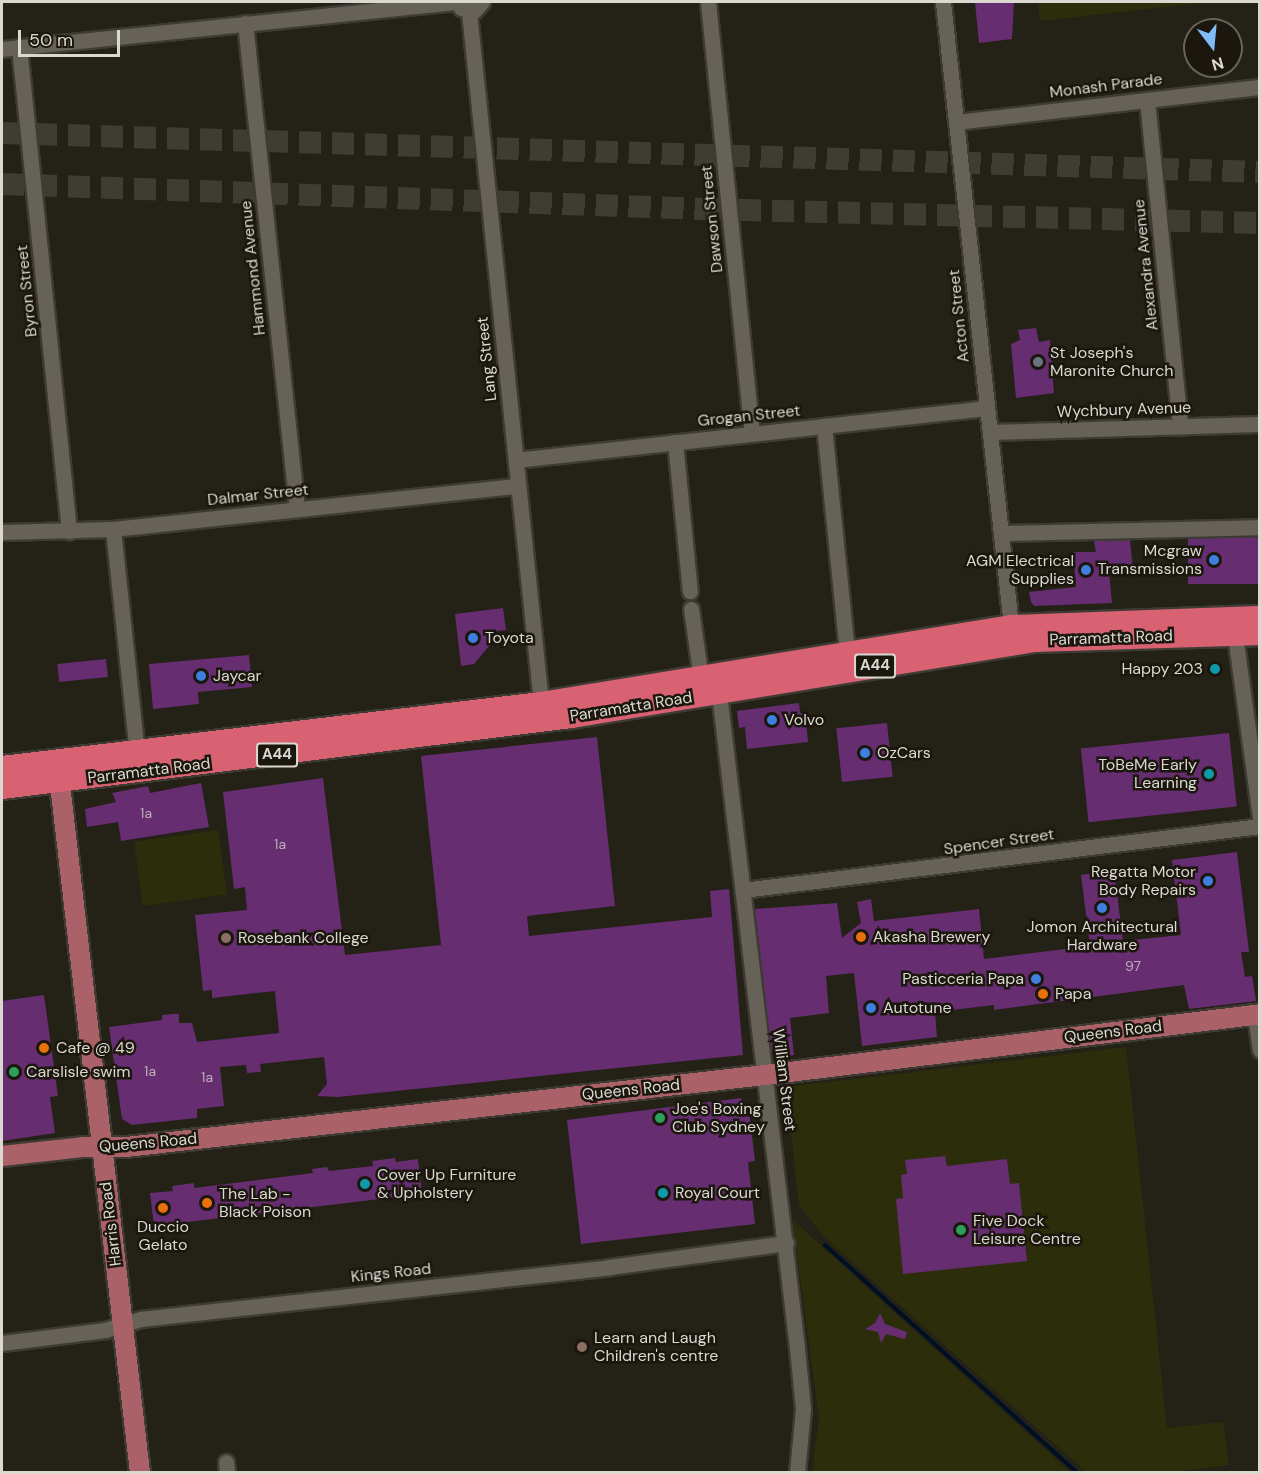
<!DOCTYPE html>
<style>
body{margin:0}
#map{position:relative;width:1261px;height:1474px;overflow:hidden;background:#242117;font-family:"DM Sans",sans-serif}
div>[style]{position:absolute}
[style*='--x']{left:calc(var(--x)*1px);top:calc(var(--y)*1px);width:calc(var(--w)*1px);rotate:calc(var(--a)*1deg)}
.green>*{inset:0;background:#2c2e0b;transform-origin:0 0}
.stream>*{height:4px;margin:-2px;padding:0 2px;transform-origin:2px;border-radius:2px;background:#001024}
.building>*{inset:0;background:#662d71;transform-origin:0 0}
.highway-tunnel>*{height:22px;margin-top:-11px;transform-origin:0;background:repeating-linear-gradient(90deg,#3f3c33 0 22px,transparent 0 33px)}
.roads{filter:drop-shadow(2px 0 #3e3b35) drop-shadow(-2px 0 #3e3b35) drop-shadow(0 2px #3e3b35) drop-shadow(0 -2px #3e3b35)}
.minor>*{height:15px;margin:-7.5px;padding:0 7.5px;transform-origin:7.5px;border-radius:7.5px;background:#666257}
.major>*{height:20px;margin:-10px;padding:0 10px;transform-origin:10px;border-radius:10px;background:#aa6167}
.highway>*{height:22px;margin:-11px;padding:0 11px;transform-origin:11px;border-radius:11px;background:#d86172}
.dots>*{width:16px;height:16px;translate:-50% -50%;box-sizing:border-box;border:3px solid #1b170e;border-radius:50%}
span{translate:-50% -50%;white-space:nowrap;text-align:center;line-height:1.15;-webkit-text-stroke:5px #1b170e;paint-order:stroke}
.number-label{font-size:14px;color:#bdadb9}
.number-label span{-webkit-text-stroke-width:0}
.shield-label span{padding:2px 4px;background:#1b170e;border:2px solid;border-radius:4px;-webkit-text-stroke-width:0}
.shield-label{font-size:15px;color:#dad8d1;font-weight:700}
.street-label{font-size:16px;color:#dad8d1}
.poi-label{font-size:16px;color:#dad8d1}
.left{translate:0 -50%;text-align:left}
.right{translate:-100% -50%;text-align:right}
.frame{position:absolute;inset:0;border:3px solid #dad8d1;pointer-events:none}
.north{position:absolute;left:1183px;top:18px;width:60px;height:60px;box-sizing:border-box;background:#1b170e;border:2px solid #67645c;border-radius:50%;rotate:164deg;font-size:16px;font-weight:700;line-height:24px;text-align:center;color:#dad8d1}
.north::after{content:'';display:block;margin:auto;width:21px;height:27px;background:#81bcfa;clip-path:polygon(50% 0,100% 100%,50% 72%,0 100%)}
.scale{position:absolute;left:18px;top:30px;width:102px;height:27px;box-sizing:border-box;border:3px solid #dad8d1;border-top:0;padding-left:8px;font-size:18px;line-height:21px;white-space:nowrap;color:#dad8d1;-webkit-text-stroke:4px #1b170e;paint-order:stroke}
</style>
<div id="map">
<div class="green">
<div style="clip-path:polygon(1038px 2px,1210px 2px,1040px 21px)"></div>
<div style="left:218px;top:830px;width:65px;height:85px;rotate:82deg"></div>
<div style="clip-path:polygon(1126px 1047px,1167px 1428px,1223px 1422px,1229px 1465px,1172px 1472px,1086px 1472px,824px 1237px,799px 1205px,786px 1087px)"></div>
<div style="clip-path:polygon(792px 1219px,1070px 1472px,812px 1472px,819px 1418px)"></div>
</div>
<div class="stream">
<div style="--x:825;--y:1245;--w:338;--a:42.1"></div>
</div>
<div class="building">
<div style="clip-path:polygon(975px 2px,1014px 2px,1012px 39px,979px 43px)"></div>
<div style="clip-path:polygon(1036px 328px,1039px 342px,1050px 340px,1054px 393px,1016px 398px,1011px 344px,1020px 340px,1018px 330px)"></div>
<div style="left:1260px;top:537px;width:47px;height:72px;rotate:90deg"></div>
<div style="clip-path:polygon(1130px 540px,1133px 570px,1109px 572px,1112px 603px,1034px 606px,1031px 602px,1029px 592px,1076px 587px,1073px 552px,1096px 552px,1094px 541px)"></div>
<div style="clip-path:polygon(503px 608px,506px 630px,488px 632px,490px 645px,474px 664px,461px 666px,455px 614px)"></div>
<div style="clip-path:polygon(249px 655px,252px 687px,198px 692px,199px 704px,153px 709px,149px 664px)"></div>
<div style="left:106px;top:659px;width:18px;height:49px;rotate:84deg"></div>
<div style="clip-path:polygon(799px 703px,800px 713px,805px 713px,808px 742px,747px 749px,745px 727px,739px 728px,737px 711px)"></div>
<div style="left:887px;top:723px;width:54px;height:51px;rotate:84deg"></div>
<div style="left:1229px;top:733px;width:74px;height:149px;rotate:84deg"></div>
<div style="clip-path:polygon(597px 737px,615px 906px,527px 916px,529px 936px,712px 917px,710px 891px,729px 889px,743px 1055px,338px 1097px,317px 1096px,327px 1084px,324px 1057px,260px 1064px,261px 1072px,247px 1073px,246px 1065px,220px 1067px,224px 1106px,197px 1109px,197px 1118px,132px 1125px,122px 1119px,109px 1027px,162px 1020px,162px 1015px,173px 1014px,179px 1014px,179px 1023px,192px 1023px,197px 1042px,279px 1033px,275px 991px,212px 998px,212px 990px,203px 991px,195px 915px,247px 910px,245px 887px,234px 889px,223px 792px,323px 778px,345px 955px,441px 945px,421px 756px)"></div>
<div style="clip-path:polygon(201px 783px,209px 827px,121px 841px,118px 822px,87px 827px,85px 809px,116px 802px,112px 793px,148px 786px,150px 793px)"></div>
<div style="clip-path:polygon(1237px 852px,1249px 952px,1241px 952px,1245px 977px,1252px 976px,1256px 1001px,1189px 1009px,1184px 985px,994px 1010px,994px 1005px,935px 1012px,937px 1037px,862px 1046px,854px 973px,826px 976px,829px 1013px,790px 1018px,794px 1055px,779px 1057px,771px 1049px,755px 909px,837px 903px,842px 938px,861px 923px,857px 902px,871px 899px,874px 921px,979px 909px,984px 959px,1090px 946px,1081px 875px,1114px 870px,1123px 941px,1181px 935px,1172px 860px)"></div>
<div style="clip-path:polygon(44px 995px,58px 1096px,50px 1097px,55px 1133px,2px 1141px,2px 1001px)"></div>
<div style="clip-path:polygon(741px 1098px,743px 1113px,749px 1112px,755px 1161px,748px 1162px,755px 1224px,581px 1244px,567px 1120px)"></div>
<div style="clip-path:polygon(945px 1156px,947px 1166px,1007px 1159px,1010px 1184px,1019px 1183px,1027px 1261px,903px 1274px,896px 1199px,903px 1198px,901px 1175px,907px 1174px,905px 1160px)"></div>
<div style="clip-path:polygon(395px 1158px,396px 1162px,418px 1159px,422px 1194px,154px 1226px,150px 1193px,173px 1191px,172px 1186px,194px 1183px,194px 1188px,313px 1173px,312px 1169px,327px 1167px,329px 1171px,373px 1166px,372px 1161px)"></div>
<div style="clip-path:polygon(880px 1313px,885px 1324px,907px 1332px,905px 1339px,886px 1334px,881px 1343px,878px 1332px,865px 1329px,875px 1323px)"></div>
</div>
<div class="highway-tunnel">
<div style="--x:2;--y:133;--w:1259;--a:1.78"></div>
<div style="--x:2;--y:184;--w:704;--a:2.03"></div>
<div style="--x:706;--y:209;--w:554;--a:1.45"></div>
</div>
<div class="roads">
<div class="minor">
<div style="--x:708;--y:2;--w:434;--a:84.2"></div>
<div style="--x:943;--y:2;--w:628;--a:83.78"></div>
<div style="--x:461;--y:8;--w:13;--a:13"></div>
<div style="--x:474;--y:11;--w:12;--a:-48"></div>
<div style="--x:469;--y:12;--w:695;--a:84.05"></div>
<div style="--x:245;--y:23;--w:489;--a:83.9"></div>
<div style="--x:19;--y:47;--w:487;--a:84.1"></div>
<div style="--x:2;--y:49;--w:458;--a:-5.9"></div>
<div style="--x:1147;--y:100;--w:328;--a:84.2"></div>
<div style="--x:956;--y:122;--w:306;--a:-6.6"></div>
<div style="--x:824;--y:426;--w:228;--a:84.2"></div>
<div style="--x:990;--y:432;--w:270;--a:-1.7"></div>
<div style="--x:675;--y:442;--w:150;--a:84.3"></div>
<div style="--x:516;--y:460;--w:474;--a:-6.3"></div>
<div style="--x:113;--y:529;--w:224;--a:83.9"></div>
<div style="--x:2;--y:532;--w:111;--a:-1.5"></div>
<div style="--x:113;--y:529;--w:407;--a:-6.1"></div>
<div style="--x:1001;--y:533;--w:259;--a:-1.3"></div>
<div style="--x:691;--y:609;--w:70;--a:81.8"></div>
<div style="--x:1235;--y:635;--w:185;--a:82.2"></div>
<div style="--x:719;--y:693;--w:660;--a:83.21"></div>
<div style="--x:797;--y:1348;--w:61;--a:84.4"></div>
<div style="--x:803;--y:1409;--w:63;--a:95.4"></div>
<div style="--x:743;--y:890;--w:521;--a:-7.06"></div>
<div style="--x:1255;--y:1015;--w:35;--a:82"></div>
<div style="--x:2;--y:1343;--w:104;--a:-7.2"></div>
<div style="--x:105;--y:1330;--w:38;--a:-17"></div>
<div style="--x:141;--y:1319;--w:471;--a:-6.3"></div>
<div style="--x:609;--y:1267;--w:179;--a:-7.7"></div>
<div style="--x:226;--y:1462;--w:10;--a:84"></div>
</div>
<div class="major">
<div style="--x:58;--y:767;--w:710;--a:83.37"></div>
<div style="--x:2;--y:1156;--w:81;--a:-6.3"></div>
<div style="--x:83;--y:1147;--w:43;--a:0"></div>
<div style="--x:126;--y:1147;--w:643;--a:-6.43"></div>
<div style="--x:765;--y:1075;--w:499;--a:-7"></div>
</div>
<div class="highway">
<div style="--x:2;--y:767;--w:543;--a:-6.77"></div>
<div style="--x:541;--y:703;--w:476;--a:-9.3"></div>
<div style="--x:1011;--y:626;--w:249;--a:-2.1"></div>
<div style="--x:2;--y:788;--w:573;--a:-7.11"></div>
<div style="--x:571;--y:717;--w:472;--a:-9.3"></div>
<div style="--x:1037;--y:641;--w:223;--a:-1.8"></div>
</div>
</div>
<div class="dots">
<div style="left:1038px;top:362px;background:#6b7280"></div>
<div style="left:1214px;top:560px;background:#3f7fe0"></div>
<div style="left:1086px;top:570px;background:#3f7fe0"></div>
<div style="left:473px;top:638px;background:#3f7fe0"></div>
<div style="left:1215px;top:669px;background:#0f9aa8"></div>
<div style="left:201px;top:676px;background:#3f7fe0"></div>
<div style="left:772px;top:720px;background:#3f7fe0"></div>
<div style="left:865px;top:753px;background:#3f7fe0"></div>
<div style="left:1209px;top:774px;background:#0f9aa8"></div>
<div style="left:1208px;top:881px;background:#3f7fe0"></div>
<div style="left:1102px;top:908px;background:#3f7fe0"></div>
<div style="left:861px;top:937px;background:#e8710a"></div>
<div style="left:226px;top:938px;background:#8d6e63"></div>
<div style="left:1036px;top:979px;background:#3f7fe0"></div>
<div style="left:1043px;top:994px;background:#e8710a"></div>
<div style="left:871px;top:1008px;background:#3f7fe0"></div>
<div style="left:44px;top:1048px;background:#e8710a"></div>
<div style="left:14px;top:1072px;background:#2e9e5b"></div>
<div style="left:660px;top:1118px;background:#2e9e5b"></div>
<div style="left:365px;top:1184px;background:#0f9aa8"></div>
<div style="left:663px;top:1193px;background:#0f9aa8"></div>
<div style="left:207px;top:1203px;background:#e8710a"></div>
<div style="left:163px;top:1208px;background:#e8710a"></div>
<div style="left:961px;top:1230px;background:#2e9e5b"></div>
<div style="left:582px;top:1347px;background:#8d6e63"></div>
</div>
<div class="number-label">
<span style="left:146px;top:813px">1a</span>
<span style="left:280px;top:844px">1a</span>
<span style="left:1133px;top:966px">97</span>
<span style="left:150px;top:1071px">1a</span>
<span style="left:207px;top:1077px">1a</span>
</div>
<div class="shield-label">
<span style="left:875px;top:666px">A44</span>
<span style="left:277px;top:755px">A44</span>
</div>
<div class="street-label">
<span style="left:1106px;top:86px;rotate:-7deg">Monash Parade</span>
<span style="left:712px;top:219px;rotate:-96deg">Dawson Street</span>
<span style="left:1146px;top:265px;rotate:-96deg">Alexandra Avenue</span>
<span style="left:253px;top:268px;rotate:-96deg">Hammond Avenue</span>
<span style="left:27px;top:291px;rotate:-96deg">Byron Street</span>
<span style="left:959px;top:316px;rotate:-96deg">Acton Street</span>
<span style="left:487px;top:359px;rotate:-96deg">Lang Street</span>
<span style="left:1124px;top:410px;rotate:-2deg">Wychbury Avenue</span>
<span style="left:749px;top:416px;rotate:-6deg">Grogan Street</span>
<span style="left:258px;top:495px;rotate:-6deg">Dalmar Street</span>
<span style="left:1111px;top:638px;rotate:-2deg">Parramatta Road</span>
<span style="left:631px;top:707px;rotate:-9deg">Parramatta Road</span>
<span style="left:149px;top:771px;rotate:-7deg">Parramatta Road</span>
<span style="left:999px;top:842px;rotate:-8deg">Spencer Street</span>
<span style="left:1113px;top:1032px;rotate:-7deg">Queens Road</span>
<span style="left:784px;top:1080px;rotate:83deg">William Street</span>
<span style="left:631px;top:1090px;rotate:-6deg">Queens Road</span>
<span style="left:148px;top:1143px;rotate:-5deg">Queens Road</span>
<span style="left:111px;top:1224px;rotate:-97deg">Harris Road</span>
<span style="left:391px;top:1273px;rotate:-6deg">Kings Road</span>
</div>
<div class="poi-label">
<span class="left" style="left:1050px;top:362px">St Joseph's<br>Maronite Church</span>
<span class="right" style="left:1202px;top:560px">Mcgraw<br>Transmissions</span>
<span class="right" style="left:1074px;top:570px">AGM Electrical<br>Supplies</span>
<span class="left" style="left:485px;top:638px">Toyota</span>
<span class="right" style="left:1203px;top:669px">Happy 203</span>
<span class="left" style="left:213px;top:676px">Jaycar</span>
<span class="left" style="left:784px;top:720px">Volvo</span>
<span class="left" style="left:877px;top:753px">OzCars</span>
<span class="right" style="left:1197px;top:774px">ToBeMe Early<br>Learning</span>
<span class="right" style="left:1196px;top:881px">Regatta Motor<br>Body Repairs</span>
<span style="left:1102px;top:936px">Jomon Architectural<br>Hardware</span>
<span class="left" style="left:873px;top:937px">Akasha Brewery</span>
<span class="left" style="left:238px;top:938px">Rosebank College</span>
<span class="right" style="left:1024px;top:979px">Pasticceria Papa</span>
<span class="left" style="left:1055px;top:994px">Papa</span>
<span class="left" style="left:883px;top:1008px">Autotune</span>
<span class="left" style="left:56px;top:1048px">Cafe @ 49</span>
<span class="left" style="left:26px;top:1072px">Carslisle swim</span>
<span class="left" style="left:672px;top:1118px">Joe's Boxing<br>Club Sydney</span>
<span class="left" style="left:377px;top:1184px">Cover Up Furniture<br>&amp; Upholstery</span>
<span class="left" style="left:675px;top:1193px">Royal Court</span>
<span class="left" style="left:219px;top:1203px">The Lab -<br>Black Poison</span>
<span class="left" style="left:973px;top:1230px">Five Dock<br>Leisure Centre</span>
<span style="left:163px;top:1236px">Duccio<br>Gelato</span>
<span class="left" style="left:594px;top:1347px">Learn and Laugh<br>Children's centre</span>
</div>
<div class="frame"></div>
<div class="north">N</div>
<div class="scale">50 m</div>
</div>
